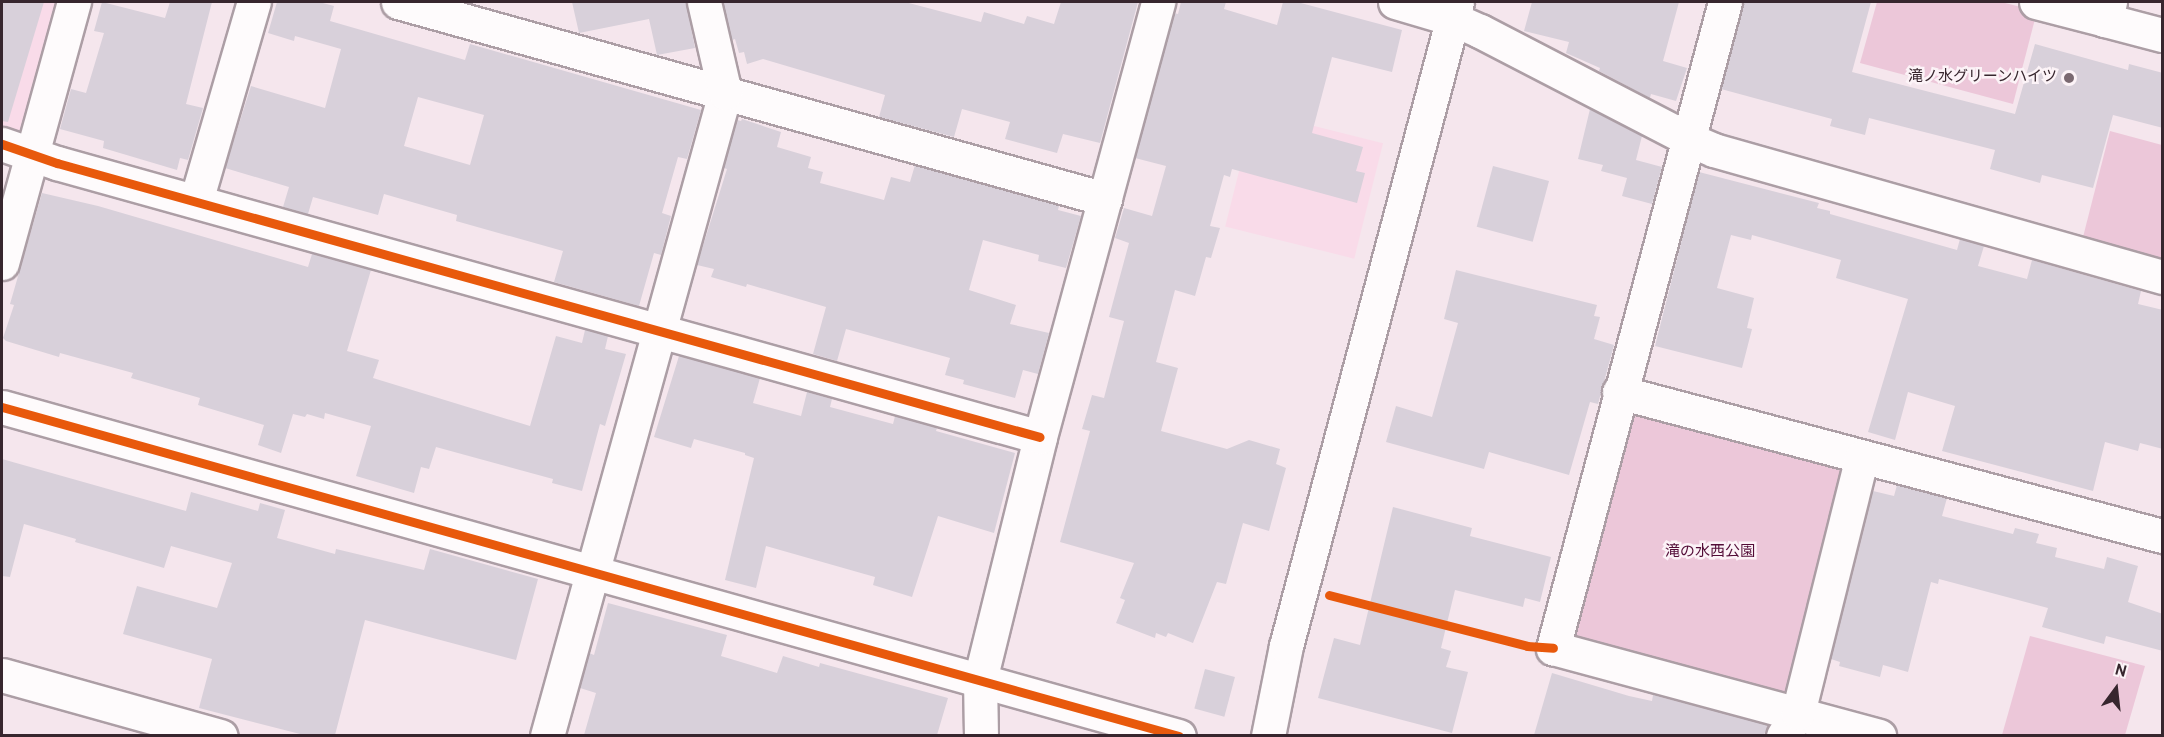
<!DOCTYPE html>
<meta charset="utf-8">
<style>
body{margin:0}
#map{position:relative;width:2164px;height:737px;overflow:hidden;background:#f5e6ed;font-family:Overpass,"Noto Sans JP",sans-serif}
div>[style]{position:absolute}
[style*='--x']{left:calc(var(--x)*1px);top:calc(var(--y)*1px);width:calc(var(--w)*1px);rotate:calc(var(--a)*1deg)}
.built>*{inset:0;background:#f9dbe9;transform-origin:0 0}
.green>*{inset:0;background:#ecc7d9}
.building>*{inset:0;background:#d8d0da;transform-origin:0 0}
.path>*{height:4px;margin-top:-2px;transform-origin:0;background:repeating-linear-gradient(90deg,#d6d2d4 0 1.5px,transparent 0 6px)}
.roads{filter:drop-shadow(2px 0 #ac9ea5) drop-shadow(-2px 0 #ac9ea5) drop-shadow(0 2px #ac9ea5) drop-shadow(0 -2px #ac9ea5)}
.minor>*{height:33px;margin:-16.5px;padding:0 16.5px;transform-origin:16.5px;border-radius:16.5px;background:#fefbfc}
.cycleway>*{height:9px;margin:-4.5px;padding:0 4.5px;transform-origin:4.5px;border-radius:4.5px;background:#e8590c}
.dots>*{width:16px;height:16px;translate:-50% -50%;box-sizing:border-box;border:3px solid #fcf3f7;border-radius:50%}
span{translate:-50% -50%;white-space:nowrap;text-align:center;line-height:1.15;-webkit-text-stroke:5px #fcf3f7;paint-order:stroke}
.poi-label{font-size:15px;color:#37262e}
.right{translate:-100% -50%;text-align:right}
.park-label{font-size:15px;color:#530c37}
.frame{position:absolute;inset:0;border:3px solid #37262e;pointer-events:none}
.north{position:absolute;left:2086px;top:659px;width:60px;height:60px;-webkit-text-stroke:4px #fcf3f7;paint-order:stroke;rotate:15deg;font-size:16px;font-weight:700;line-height:24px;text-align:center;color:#37262e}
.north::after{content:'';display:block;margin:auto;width:21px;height:27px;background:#37262e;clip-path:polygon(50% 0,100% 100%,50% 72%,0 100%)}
</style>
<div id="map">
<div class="built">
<div style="clip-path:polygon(2px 2px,61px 2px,27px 127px,8px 135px,2px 133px)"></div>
<div style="left:1254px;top:111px;width:133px;height:119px;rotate:14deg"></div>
</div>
<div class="green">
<div style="clip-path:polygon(1877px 2px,2001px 2px,2037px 11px,2013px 104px,1860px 63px)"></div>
<div style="clip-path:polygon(2110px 131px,2162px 145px,2162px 257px,2155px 262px,2082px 241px)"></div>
<div style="clip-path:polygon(1642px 409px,1843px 462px,1850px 477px,1796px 687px,1781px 698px,1577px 644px,1569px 628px,1624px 419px)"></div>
<div style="clip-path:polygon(2030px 636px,2145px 666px,2125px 735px,2002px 735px)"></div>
</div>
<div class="building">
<div style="clip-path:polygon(2px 2px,44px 2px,8px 122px,2px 121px)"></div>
<div style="clip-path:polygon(102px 2px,165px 18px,170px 2px,212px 2px,186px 104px,203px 108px,188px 160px,180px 158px,177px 170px,103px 148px,104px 141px,60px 129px,71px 89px,86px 93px,104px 33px,94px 31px)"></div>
<div style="clip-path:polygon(evenodd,277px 2px,319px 2px,334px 6px,330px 21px,465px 60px,470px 44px,701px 110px,687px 159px,678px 157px,662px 213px,671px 216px,661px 255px,654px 253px,639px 306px,554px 282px,563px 251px,456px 221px,457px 215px,384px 194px,378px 215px,313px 197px,308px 214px,283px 207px,289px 187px,225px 168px,251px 86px,325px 108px,341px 49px,295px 36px,294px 41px,268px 33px,277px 2px,418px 97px,484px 115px,470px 165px,404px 146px,418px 97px)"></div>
<div style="clip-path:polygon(572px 2px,686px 2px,695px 48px,657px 55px,649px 19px,579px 33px)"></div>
<div style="clip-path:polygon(723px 2px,905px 2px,981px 22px,984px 12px,1024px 24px,1027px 16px,1054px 24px,1061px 2px,1138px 2px,1100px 143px,1063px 134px,1057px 153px,1005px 139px,1010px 122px,962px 109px,954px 137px,879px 117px,885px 95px,763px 59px,747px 64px,744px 52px,739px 53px,735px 39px,732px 40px)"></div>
<div style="clip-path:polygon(1181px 2px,1226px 2px,1224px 9px,1277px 25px,1283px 2px,1297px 2px,1402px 30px,1392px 72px,1332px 57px,1312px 133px,1363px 147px,1356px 171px,1365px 173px,1357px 203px,1232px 169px,1230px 177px,1224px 175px,1210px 226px,1220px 228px,1211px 258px,1206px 257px,1195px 296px,1175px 290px,1156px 362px,1178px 368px,1161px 431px,1227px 449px,1249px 440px,1280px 449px,1276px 464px,1286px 468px,1269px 531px,1243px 523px,1226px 584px,1217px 582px,1193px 643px,1168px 633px,1166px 637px,1156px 633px,1155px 638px,1116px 623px,1125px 600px,1120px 598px,1134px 563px,1060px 542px,1090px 431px,1082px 429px,1092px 395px,1104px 398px,1124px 321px,1109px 317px,1129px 243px,1115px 238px,1124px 208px,1152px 216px,1166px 166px,1135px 158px,1174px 13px,1178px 14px)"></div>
<div style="clip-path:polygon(1532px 2px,1679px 2px,1663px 61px,1687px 68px,1676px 101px,1651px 94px,1650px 98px,1599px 71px,1600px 68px,1566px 53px,1569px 42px,1524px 31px)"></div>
<div style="clip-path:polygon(1743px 2px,1871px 2px,1852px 72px,2015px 114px,2035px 44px,2128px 70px,2129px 64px,2163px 73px,2163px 128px,2113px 115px,2093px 188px,2042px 175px,2040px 183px,1990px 169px,1995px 150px,1869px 118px,1865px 135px,1830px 126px,1832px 119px,1721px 89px)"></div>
<div style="clip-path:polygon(1590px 109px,1642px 136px,1636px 160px,1662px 167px,1652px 204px,1622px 196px,1627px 178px,1601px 171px,1603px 165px,1578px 159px)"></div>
<div style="clip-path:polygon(742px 119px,781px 132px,777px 147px,811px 157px,808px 168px,823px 172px,820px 183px,884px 200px,891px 177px,910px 182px,915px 165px,1059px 206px,1058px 210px,1081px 216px,1066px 268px,1038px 261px,1039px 255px,983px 240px,969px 290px,1016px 305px,1010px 324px,1049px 333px,1038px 374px,1023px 370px,1015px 398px,963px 384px,964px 380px,945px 375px,950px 358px,846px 329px,837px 361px,813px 354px,826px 307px,747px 284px,746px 287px,711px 277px,714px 269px,697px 265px,727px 169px,724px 168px,737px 120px,741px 121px)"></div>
<div style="left:1493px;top:166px;width:58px;height:63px;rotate:15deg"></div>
<div style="clip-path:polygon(1699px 172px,1819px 203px,1817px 208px,1830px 211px,1830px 214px,1957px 250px,1960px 239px,1984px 246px,1978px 266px,2027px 279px,2032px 260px,2141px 291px,2138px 304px,2163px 310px,2163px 449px,2140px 443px,2138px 451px,2105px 442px,2093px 491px,1942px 451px,1955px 406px,1908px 392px,1895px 440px,1868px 432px,1908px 299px,1836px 278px,1841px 260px,1752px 235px,1751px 240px,1731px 235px,1717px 288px,1754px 298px,1747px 328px,1752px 329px,1742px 368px,1655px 346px)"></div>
<div style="clip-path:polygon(42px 193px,98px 206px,308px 267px,312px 254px,371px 270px,347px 351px,379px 360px,373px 378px,530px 426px,556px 336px,582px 343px,585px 330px,608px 336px,605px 349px,626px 354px,605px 426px,600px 424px,582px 491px,552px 483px,553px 479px,436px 447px,429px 469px,421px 467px,414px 493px,356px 476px,371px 426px,325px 413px,324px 419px,307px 414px,305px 417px,293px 414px,281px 453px,258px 445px,264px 425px,198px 405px,200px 398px,131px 378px,133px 373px,60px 353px,59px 357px,6px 341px,3px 338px,14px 305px,10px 304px)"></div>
<div style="clip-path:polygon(1456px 270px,1597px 305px,1594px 316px,1600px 317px,1594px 339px,1614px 345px,1598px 404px,1590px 402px,1569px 475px,1489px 452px,1484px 469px,1386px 442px,1396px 406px,1432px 417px,1458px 323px,1444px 319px)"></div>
<div style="clip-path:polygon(679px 356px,760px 378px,753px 403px,801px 416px,807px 392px,832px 399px,830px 407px,893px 424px,895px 416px,937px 428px,936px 431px,1015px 453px,994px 533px,938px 516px,912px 597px,873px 585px,875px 577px,766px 546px,756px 588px,725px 580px,754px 458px,745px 455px,745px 453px,694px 439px,691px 448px,654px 437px)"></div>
<div style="clip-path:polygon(2px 459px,186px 511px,191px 492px,258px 511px,260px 503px,285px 510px,277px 538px,335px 554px,336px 549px,424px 570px,430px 549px,538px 579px,516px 660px,365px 620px,335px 735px,304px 735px,199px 708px,212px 659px,123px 634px,137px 586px,217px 608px,232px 563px,171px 546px,164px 568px,75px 542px,76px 539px,24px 524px,10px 577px,2px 576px)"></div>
<div style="clip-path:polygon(1897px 485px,1947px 498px,1942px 516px,2013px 534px,2015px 528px,2039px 534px,2036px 543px,2057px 548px,2055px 557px,2104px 569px,2107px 557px,2138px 566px,2128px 602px,2163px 614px,2163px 651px,2106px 636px,2104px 644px,2042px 627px,2048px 608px,1939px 579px,1938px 584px,1931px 582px,1908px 672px,1883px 665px,1880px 677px,1839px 666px,1840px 662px,1831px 659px,1873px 491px,1894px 496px)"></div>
<div style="clip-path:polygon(1393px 507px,1472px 528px,1470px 536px,1551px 557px,1540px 602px,1525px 598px,1523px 607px,1455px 590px,1441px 648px,1451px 651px,1446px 667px,1468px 672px,1452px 733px,1318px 698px,1334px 638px,1360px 645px)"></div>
<div style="clip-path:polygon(608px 603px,727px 635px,721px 656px,777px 673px,783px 656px,819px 667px,820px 663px,948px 698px,937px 735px,584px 735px,596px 693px,580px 688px,589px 653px,594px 655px)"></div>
<div style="left:1205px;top:669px;width:31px;height:41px;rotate:15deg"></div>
<div style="clip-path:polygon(1552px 673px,1629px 696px,1652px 701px,1653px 695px,1768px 725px,1764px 735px,1534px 735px)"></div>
</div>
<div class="path">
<div style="--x:1332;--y:596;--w:197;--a:14.4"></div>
</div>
<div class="roads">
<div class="minor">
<div style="--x:398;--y:2;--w:734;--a:15.57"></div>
<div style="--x:1395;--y:2;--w:60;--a:16.3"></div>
<div style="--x:1453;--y:19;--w:30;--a:24"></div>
<div style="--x:1480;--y:31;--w:234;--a:27.4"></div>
<div style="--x:1688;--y:139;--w:28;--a:23"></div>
<div style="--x:1714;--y:150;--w:466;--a:15.8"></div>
<div style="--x:1725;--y:2;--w:669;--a:104.91"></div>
<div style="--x:1553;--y:648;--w:338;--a:15.1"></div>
<div style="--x:2036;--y:2;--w:71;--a:14.6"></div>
<div style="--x:2110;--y:2;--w:19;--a:106"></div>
<div style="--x:2105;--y:20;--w:59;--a:14.7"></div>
<div style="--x:2;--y:144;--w:58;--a:19.1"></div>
<div style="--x:57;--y:163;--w:1020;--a:15.58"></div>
<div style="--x:196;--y:201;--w:207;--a:-73.8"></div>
<div style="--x:2;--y:263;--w:271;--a:-74.6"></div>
<div style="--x:1619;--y:392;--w:562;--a:14.85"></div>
<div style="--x:2;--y:407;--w:1222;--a:15.62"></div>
<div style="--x:2;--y:675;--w:227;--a:15.6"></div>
<div style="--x:547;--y:736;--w:667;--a:-74.53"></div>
<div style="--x:725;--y:93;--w:93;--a:-103"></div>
<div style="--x:981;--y:736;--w:56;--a:-91"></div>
<div style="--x:980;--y:680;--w:250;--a:-76.1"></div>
<div style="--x:1040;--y:437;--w:451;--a:-74.8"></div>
<div style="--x:1268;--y:736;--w:92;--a:-78.7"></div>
<div style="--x:1286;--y:646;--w:666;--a:-75.13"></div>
<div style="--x:1783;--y:736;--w:27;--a:-57"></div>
<div style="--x:1798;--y:713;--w:264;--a:-76"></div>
</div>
</div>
<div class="cycleway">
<div style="--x:2;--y:144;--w:58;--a:19.1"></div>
<div style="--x:57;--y:163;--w:1020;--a:15.58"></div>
<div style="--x:2;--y:407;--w:1222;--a:15.62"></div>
<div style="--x:1329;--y:595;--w:204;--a:14.4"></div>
<div style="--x:1527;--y:646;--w:26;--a:4"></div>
</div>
<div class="dots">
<div style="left:2069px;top:78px;background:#7a6971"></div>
</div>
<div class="poi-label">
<span class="right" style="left:2057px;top:78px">滝ノ水グリーンハイツ</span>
</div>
<div class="park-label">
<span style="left:1710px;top:553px">滝の水西公園</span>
</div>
<div class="frame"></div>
<div class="north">N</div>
</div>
